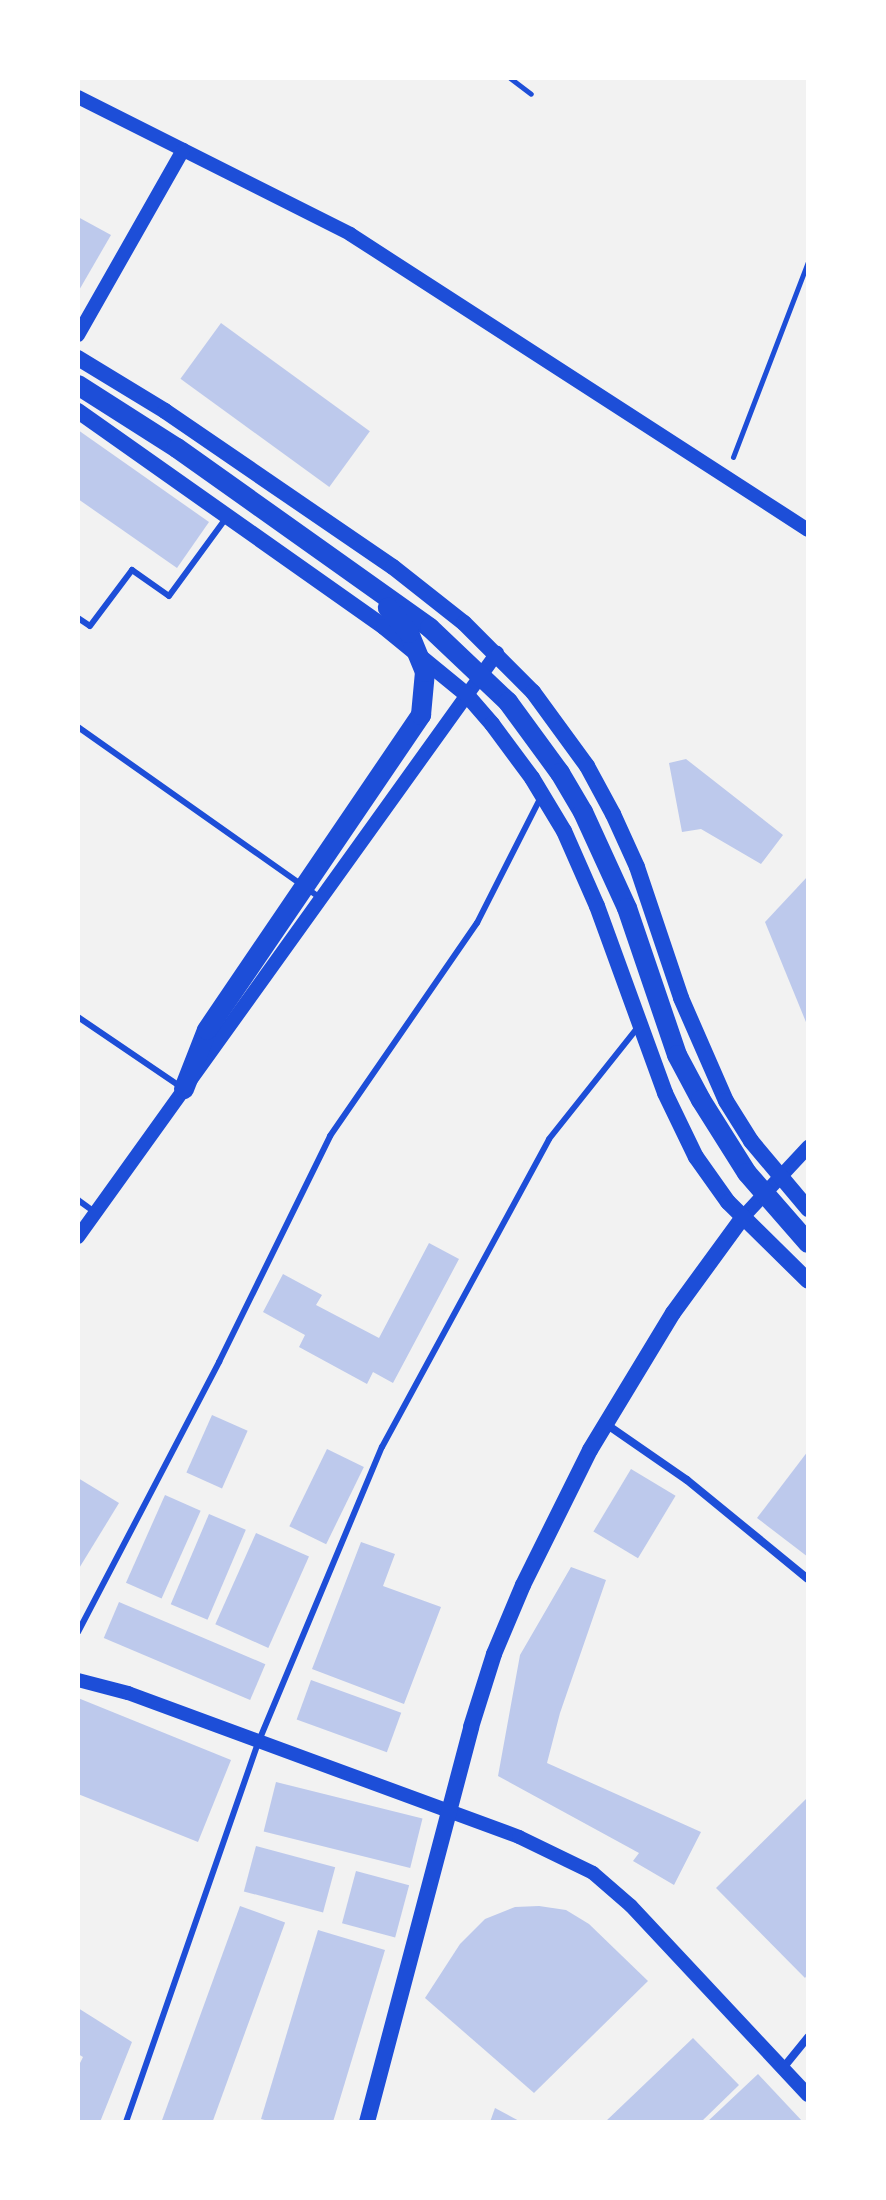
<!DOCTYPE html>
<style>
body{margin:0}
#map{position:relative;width:886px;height:2200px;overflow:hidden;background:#f2f2f2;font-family:Inter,sans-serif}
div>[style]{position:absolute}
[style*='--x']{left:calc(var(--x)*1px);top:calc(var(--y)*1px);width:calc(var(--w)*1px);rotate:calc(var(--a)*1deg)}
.building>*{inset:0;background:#bdc9ec;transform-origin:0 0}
.path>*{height:5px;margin:-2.5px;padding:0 2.5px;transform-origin:2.5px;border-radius:2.5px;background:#1d4ed8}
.service>*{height:6px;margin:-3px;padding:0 3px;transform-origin:3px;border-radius:3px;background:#1d4ed8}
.minor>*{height:8px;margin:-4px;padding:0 4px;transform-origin:4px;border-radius:4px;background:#1d4ed8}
.tertiary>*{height:14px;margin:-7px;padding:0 7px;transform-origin:7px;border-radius:7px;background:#1d4ed8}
.secondary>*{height:16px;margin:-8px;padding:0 8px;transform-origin:8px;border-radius:8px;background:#1d4ed8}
.primary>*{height:20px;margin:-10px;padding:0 10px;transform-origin:10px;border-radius:10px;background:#1d4ed8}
span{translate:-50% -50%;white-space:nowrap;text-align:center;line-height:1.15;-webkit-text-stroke:6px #fff;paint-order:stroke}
.frame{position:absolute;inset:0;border:80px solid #fff;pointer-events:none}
</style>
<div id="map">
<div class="building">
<div style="clip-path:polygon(78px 217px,111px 235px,78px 292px)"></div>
<div style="left:221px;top:323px;width:184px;height:69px;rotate:36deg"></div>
<div style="clip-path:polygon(78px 430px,209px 522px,177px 568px,78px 499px)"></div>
<div style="clip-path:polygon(686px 759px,783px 835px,761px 864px,701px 829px,682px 832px,669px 763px)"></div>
<div style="clip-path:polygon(808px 876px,808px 1027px,765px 922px)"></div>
<div style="clip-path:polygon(429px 1243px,459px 1259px,393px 1383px,373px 1372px,367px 1384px,299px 1347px,305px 1335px,263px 1312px,283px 1274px,322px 1295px,316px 1305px,379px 1338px)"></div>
<div style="left:212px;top:1415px;width:39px;height:63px;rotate:24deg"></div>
<div style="left:327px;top:1449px;width:41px;height:86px;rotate:26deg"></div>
<div style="clip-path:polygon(808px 1451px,808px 1557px,757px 1518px)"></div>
<div style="left:631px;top:1469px;width:52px;height:73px;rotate:31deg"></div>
<div style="clip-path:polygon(78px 1478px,119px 1503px,78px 1570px)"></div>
<div style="left:165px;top:1495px;width:39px;height:96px;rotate:24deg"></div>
<div style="left:209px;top:1514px;width:40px;height:98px;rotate:23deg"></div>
<div style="left:256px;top:1533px;width:58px;height:100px;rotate:24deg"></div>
<div style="clip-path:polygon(361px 1542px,395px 1554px,383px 1586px,441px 1607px,404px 1704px,312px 1669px)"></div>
<div style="clip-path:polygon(571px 1567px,606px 1580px,560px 1713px,547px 1763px,701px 1832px,674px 1885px,633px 1861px,639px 1853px,498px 1776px,520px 1655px)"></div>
<div style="left:119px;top:1602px;width:159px;height:39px;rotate:23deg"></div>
<div style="left:311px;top:1680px;width:96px;height:42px;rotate:20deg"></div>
<div style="clip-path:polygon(78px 1698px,231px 1760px,198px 1842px,78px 1794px)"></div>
<div style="left:276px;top:1782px;width:151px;height:51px;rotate:14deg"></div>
<div style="clip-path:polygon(808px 1797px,808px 1974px,805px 1978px,716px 1888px)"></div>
<div style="left:256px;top:1846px;width:82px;height:47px;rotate:15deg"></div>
<div style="left:356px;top:1871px;width:55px;height:54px;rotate:15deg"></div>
<div style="left:240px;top:1906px;width:48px;height:231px;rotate:20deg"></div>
<div style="clip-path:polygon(539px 1906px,566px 1910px,589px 1924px,648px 1981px,534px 2093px,425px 1998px,460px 1944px,485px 1919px,515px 1907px)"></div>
<div style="clip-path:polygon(318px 1930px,385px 1950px,333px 2122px,272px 2122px,261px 2119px)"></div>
<div style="clip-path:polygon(78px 2008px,132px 2042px,100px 2122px,78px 2122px,78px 2067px,83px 2057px,78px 2054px)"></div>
<div style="clip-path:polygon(693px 2038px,739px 2085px,701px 2122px,605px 2122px)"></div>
<div style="clip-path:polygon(758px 2074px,803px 2122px,707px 2122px)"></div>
<div style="clip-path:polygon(495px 2108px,521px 2122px,490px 2122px)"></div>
</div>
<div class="path">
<div style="--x:510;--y:78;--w:26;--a:37"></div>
<div style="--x:733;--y:457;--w:209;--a:-69"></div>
</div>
<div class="service">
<div style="--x:78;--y:618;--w:14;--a:34"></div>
<div style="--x:90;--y:626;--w:70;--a:-53.1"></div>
<div style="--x:132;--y:570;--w:45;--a:35.1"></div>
<div style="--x:169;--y:596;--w:97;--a:-53.8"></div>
<div style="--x:78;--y:727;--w:296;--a:35.2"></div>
<div style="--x:78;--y:1017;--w:125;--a:34.2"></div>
<div style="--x:78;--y:1200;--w:22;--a:36"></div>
<div style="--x:78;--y:1632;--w:305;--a:-62.4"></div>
<div style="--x:219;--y:1362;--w:252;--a:-63.8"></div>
<div style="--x:330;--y:1136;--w:259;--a:-55.4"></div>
<div style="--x:477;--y:923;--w:141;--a:-63.1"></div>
<div style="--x:126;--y:2122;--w:401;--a:-70.8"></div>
<div style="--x:258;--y:1743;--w:321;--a:-67.3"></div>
<div style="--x:382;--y:1447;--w:350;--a:-61.5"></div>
<div style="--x:549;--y:1139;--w:143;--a:-51.5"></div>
</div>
<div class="minor">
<div style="--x:606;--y:1424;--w:98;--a:34.7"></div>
<div style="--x:687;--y:1480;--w:156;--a:39.3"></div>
<div style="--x:783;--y:2068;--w:40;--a:-51"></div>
</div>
<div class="tertiary">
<div style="--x:78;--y:97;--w:305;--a:26.7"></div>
<div style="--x:350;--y:234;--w:545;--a:32.87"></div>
<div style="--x:78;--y:335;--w:213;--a:-60.4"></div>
<div style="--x:743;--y:1217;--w:96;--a:-47.1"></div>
<div style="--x:78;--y:1237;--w:719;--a:-54.34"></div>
<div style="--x:78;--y:1680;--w:52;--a:14.6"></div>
<div style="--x:128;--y:1693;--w:417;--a:20.2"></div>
<div style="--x:519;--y:1837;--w:82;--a:25.9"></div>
<div style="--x:593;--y:1873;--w:50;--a:41"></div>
<div style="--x:631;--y:1906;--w:259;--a:46.9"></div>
</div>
<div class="secondary">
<div style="--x:78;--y:358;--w:102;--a:31.3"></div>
<div style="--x:165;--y:411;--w:276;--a:34.4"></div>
<div style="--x:393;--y:567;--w:90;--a:38.3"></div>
<div style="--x:464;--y:623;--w:98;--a:45"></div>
<div style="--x:533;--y:692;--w:92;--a:53.9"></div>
<div style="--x:587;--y:766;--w:55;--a:61.6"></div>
<div style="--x:613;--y:814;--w:58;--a:65.6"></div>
<div style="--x:637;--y:867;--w:138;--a:71.4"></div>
<div style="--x:681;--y:998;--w:112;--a:66.4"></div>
<div style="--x:726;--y:1101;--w:47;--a:58"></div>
<div style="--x:751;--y:1141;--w:89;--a:50"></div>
<div style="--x:78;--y:411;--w:375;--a:35.2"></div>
<div style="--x:384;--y:627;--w:106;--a:39.3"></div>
<div style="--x:466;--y:694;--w:40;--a:49"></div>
<div style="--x:492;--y:724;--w:67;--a:53.5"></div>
<div style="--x:532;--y:778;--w:62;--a:58.9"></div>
<div style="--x:564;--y:831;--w:82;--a:66.3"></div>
<div style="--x:597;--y:906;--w:199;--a:70"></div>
<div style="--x:665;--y:1093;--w:71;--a:64.2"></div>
<div style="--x:696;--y:1157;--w:55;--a:54.6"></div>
<div style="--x:728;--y:1202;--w:112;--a:44.6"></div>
<div style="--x:367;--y:2122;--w:408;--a:-75.2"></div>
<div style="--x:471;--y:1727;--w:77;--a:-72.5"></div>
<div style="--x:494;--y:1654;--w:75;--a:-67.2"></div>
<div style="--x:523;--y:1585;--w:151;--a:-63.6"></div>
<div style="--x:590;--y:1450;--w:160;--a:-58.8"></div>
<div style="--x:673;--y:1313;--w:119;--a:-53.9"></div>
</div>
<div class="primary">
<div style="--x:78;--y:385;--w:117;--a:32.5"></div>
<div style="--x:177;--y:448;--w:310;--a:35.4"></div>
<div style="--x:430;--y:628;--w:108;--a:43.5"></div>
<div style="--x:508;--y:702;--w:88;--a:53.8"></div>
<div style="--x:560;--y:773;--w:45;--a:59.5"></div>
<div style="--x:583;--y:812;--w:106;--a:65.4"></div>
<div style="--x:627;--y:908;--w:155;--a:71.2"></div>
<div style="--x:677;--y:1055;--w:51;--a:61.9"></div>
<div style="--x:701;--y:1100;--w:86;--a:57.8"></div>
<div style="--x:747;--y:1173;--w:93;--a:48.9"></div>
<div style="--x:184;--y:1089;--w:63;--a:-68.7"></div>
<div style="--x:207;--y:1030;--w:381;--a:-55.8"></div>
<div style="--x:421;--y:715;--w:43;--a:-84.7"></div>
<div style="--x:425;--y:672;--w:42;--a:-112.3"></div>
<div style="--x:409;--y:633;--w:33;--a:-130"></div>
</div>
<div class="frame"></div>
</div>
